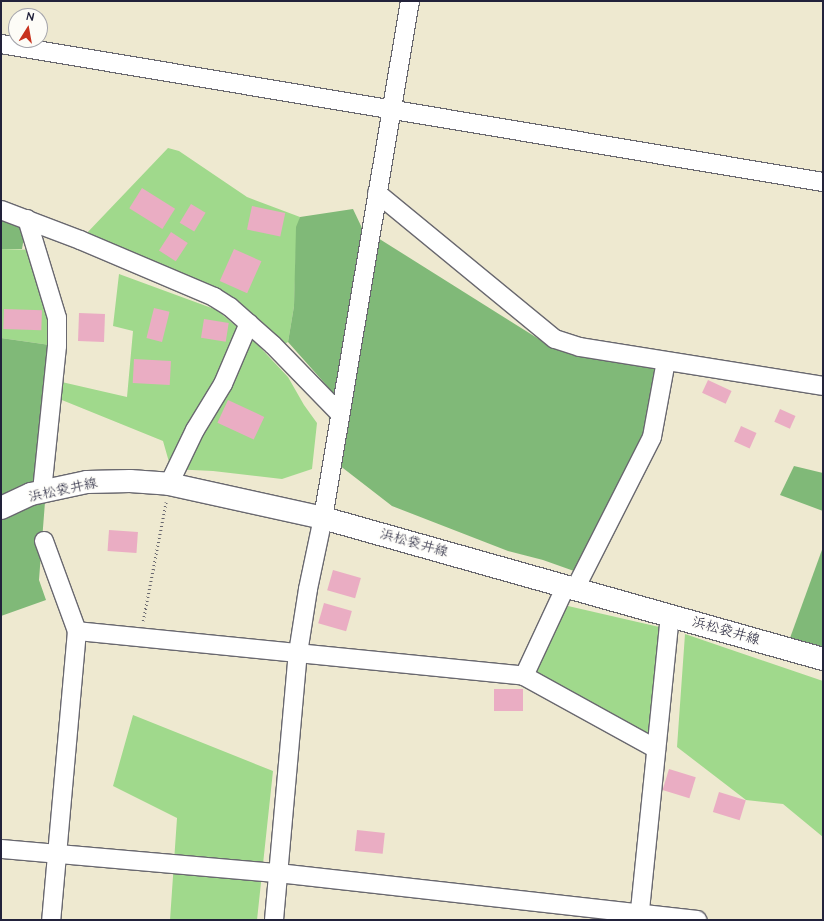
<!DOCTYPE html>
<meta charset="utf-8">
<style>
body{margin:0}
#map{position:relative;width:824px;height:921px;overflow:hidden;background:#eee9d0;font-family:"Architects Daughter","Klee One",sans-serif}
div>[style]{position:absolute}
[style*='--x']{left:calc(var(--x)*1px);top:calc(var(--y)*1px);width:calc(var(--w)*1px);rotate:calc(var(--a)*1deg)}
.green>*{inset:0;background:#a0d98c}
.forest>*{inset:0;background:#80b978}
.building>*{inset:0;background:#eaadc3;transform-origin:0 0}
.path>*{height:2.5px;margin-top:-1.25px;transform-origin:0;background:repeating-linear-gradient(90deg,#69686f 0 1px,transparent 0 4px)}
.roads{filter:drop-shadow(1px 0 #69686f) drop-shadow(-1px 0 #69686f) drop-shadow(0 1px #69686f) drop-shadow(0 -1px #69686f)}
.minor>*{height:18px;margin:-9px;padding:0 9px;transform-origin:9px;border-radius:9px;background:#fff}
.major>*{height:22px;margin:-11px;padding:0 11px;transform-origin:11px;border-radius:11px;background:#fff}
span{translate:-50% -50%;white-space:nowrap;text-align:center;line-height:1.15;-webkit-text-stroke:3px #fdfcf7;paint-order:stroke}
.street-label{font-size:14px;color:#22223b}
.frame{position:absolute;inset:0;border:2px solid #22223b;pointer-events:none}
.north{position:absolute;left:8px;top:8px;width:40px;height:40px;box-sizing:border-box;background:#fdfcf7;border:1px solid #a5a5ac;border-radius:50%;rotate:11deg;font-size:11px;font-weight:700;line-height:16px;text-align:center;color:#22223b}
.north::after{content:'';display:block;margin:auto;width:14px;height:18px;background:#c8321e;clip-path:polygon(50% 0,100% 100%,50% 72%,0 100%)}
</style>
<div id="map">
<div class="green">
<div style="clip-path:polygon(168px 148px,179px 151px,247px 197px,300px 217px,296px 252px,294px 306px,288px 342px,276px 349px,236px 299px,85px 235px)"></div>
<div style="clip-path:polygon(1px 249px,37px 250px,57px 346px,1px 338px)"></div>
<div style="clip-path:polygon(119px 274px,217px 310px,256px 343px,288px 377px,304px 405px,317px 423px,312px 469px,282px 479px,213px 471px,171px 469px,163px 441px,52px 396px,53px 380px,127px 397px,133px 331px,113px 326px)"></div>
<div style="clip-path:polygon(568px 606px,668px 629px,657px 738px,524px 676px)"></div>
<div style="clip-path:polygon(685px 634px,823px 681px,823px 837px,783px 804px,746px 800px,677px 747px)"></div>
<div style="clip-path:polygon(133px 715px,273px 771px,257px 920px,170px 920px,177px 818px,113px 786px)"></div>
</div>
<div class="forest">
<div style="clip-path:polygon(353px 209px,362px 228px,550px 346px,661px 369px,646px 442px,574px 571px,543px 560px,508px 551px,392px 506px,330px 458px,328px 387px,288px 342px,294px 306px,296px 227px,300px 217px)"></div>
<div style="clip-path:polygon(1px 210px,27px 219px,22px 249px,1px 249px)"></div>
<div style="clip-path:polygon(1px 338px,57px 346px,39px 580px,46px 600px,1px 616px)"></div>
<div style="clip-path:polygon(794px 466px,823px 473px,823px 511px,780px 495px)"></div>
<div style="clip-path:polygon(823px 547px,823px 648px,790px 638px)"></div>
</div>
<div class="building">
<div style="left:142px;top:188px;width:39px;height:24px;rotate:32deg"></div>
<div style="left:191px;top:204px;width:17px;height:22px;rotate:31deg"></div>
<div style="left:252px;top:206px;width:34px;height:24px;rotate:12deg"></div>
<div style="left:171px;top:232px;width:20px;height:22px;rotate:33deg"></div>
<div style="left:234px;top:249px;width:30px;height:35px;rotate:24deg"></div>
<div style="left:154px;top:308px;width:16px;height:31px;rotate:14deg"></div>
<div style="left:4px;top:309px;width:38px;height:20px;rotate:2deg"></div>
<div style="left:79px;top:313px;width:26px;height:28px;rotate:2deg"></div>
<div style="left:204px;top:319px;width:25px;height:19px;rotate:9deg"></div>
<div style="left:134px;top:359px;width:37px;height:24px;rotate:3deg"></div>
<div style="left:708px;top:380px;width:26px;height:14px;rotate:25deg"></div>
<div style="left:228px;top:400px;width:40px;height:25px;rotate:25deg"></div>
<div style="left:780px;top:409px;width:17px;height:14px;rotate:24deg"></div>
<div style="left:741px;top:426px;width:17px;height:17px;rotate:24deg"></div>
<div style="left:109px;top:530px;width:29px;height:21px;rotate:4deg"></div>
<div style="left:333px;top:570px;width:29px;height:21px;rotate:16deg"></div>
<div style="left:324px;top:603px;width:29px;height:21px;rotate:16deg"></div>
<div style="left:523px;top:689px;width:22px;height:29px;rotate:90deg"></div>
<div style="left:669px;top:769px;width:28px;height:22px;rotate:17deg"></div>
<div style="left:719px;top:792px;width:28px;height:21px;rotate:17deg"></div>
<div style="left:357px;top:830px;width:28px;height:21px;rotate:6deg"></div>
</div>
<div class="path">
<div style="--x:143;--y:621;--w:121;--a:-79.1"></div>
</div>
<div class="roads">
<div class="minor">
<div style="--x:1;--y:44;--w:834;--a:9.53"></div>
<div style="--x:377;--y:193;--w:230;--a:39.4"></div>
<div style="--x:555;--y:339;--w:26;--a:18"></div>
<div style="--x:580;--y:347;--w:246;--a:9.1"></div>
<div style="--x:1;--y:210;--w:85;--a:20.8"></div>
<div style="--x:80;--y:240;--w:146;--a:23"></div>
<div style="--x:214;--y:297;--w:19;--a:32"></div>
<div style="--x:230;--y:307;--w:57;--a:41.5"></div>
<div style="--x:273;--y:345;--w:96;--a:45.8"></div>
<div style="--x:27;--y:219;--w:103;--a:73.1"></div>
<div style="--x:57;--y:318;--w:28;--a:90"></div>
<div style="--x:57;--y:346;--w:146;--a:95.9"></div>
<div style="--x:169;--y:484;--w:60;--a:-64.3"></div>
<div style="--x:195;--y:430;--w:54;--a:-58.7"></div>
<div style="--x:223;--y:384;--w:66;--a:-66.9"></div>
<div style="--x:44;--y:541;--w:96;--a:69.9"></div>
<div style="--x:77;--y:631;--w:290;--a:95.1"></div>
<div style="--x:575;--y:589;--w:170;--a:-63.1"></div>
<div style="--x:652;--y:437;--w:77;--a:-79.6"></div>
<div style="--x:77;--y:631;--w:449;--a:5.7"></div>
<div style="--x:524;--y:676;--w:151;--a:28.9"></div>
<div style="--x:524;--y:676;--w:99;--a:-65"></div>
<div style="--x:1;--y:849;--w:278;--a:5"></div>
<div style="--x:278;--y:873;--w:422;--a:6.4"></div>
<div style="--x:274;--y:920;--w:268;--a:-84.9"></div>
<div style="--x:298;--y:653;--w:65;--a:-81.1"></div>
<div style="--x:308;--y:589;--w:73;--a:-78.1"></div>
<div style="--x:323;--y:518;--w:524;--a:-80.45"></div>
<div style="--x:639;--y:920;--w:307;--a:-84.2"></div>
</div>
<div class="major">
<div style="--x:1;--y:508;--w:33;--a:-25"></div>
<div style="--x:31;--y:494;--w:57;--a:-12.1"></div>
<div style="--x:87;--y:482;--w:43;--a:-1.3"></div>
<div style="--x:130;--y:481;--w:39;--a:4"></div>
<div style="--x:169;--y:484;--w:158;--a:12.4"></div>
<div style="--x:323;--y:518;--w:520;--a:15.75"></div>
</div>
</div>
<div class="street-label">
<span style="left:63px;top:490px;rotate:-12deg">浜松袋井線</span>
<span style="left:414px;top:543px;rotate:16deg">浜松袋井線</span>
<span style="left:726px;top:631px;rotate:16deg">浜松袋井線</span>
</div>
<div class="frame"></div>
<div class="north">N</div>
</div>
